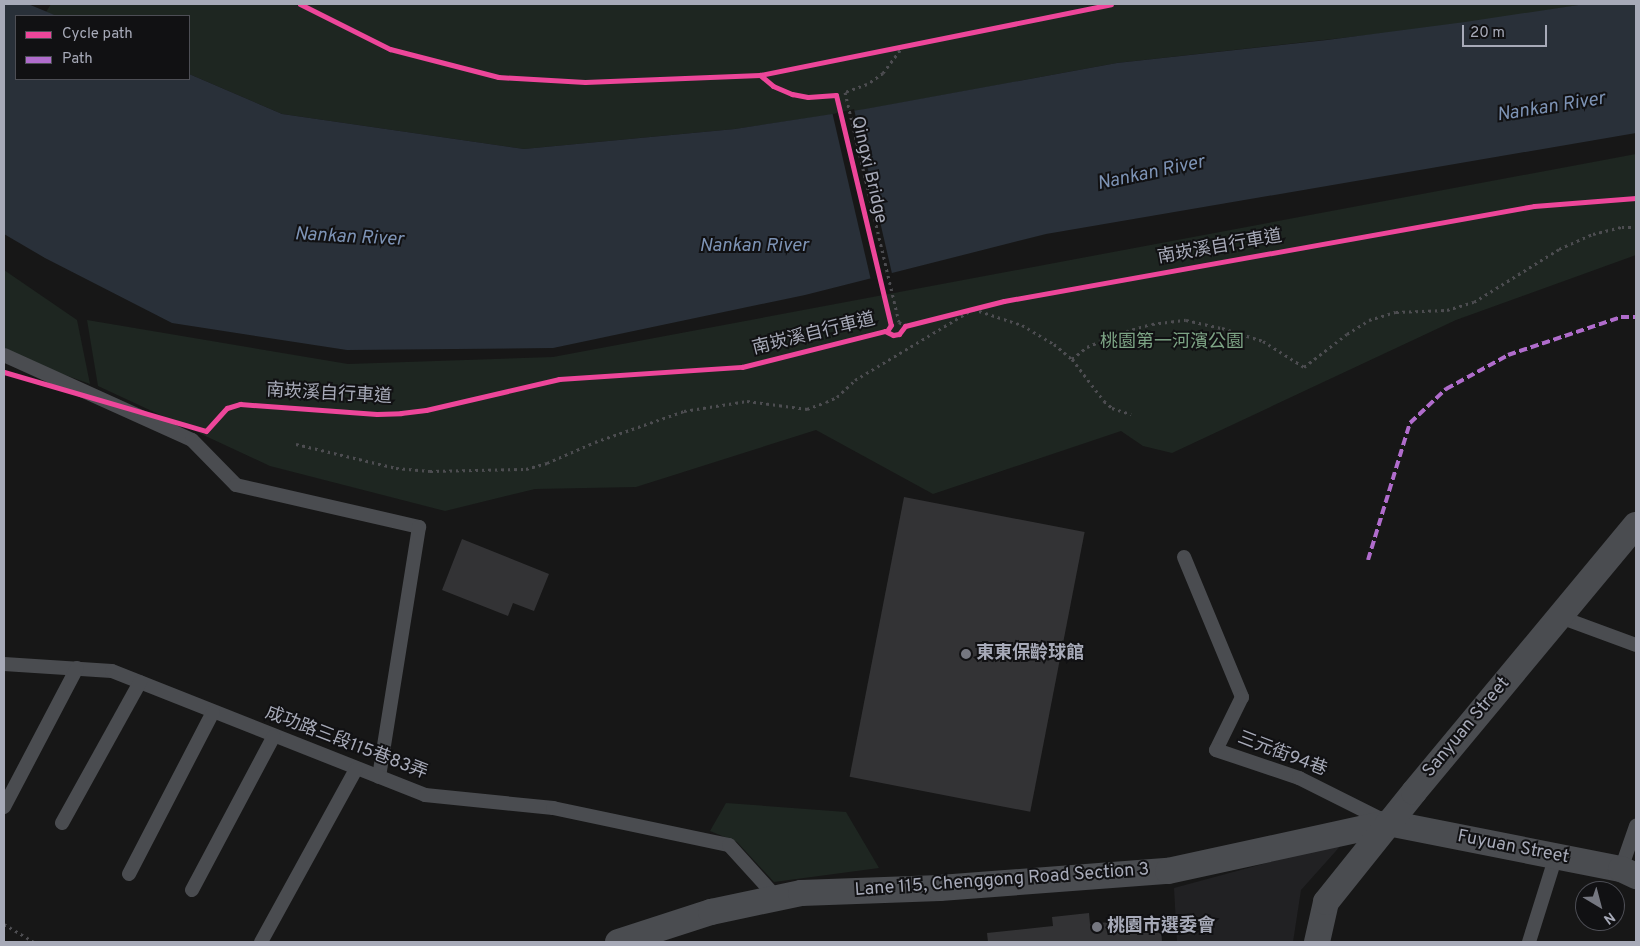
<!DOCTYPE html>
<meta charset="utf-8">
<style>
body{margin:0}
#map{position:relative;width:1640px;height:946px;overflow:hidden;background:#171717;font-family:Overpass,"Noto Sans TC",sans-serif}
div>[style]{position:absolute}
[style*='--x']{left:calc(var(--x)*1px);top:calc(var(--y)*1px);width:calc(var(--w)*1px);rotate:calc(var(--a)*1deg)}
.built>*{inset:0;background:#212123}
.green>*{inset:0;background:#1e2621}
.water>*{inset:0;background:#293039}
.pier>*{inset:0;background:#171717;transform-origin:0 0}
.building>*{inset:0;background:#333335;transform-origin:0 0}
.path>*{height:3px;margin-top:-1.5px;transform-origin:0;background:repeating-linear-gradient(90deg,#4d4d51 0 2.5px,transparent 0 6.5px)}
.lane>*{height:14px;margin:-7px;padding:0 7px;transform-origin:7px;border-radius:7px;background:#4a4c50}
.street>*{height:26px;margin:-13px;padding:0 13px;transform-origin:13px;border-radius:13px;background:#4a4c50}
.quiet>*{height:4px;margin-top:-2px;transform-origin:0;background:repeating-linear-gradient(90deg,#b06ccc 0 8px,transparent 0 12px)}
.cycleway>*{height:5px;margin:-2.5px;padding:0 2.5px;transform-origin:2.5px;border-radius:2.5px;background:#ed469a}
.dots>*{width:14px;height:14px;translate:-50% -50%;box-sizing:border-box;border:2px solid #111113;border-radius:50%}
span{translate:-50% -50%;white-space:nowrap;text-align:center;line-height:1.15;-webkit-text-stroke:4px #111113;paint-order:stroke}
.street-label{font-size:18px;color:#a7aab8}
.park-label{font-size:18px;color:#7da485}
.poi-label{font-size:18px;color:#a7aab8;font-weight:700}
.left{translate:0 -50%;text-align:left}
.water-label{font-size:19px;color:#7d93b5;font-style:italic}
.frame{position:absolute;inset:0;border:5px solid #a7aab8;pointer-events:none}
.legend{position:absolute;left:15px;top:15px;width:175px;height:65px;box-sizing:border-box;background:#111113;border:1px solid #4d4e55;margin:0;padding:6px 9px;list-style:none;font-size:15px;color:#a7aab8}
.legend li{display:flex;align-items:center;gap:10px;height:25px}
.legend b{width:25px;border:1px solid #4d4e55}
.north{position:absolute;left:1575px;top:881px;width:50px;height:50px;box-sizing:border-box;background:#111113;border:1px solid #4d4e55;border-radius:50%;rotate:143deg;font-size:14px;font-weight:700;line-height:20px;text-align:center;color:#a7aab8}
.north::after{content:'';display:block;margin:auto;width:18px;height:22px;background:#757780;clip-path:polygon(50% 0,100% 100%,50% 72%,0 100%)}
.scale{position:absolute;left:1462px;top:25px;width:85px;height:22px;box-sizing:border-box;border:2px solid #a7aab8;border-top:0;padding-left:6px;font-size:15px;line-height:18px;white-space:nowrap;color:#a7aab8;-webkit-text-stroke:4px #111113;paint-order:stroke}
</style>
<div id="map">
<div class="built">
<div style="clip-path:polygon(1344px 842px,1301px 890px,1293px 942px,1177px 942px,1174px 888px)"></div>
</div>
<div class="green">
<div style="clip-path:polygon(51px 4px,1585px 4px,1467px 24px,1117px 63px,862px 110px,735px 129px,524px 149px,282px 114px,189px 74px,189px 16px,57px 16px,46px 12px)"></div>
<div style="clip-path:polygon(1636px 154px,1636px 255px,1456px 320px,1172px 453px,1143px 446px,1121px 431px,933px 494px,816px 430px,636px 487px,535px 489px,445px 511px,270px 466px,98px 386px,87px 320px,348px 364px,553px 357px)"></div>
<div style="clip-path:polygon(4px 270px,77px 320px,90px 384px,4px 353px)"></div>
<div style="clip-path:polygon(726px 803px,846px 812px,879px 868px,774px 882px,737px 842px,710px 831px)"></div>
</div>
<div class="water">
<div style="clip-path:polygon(4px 4px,28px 4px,57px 16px,16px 16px,16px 79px,189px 79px,189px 74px,282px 114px,524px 149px,735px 129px,865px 109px,1117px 63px,1327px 40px,1465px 22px,1585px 4px,1636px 4px,1636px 133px,1046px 234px,805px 295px,553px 348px,347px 350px,172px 323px,45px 258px,4px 234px)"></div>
</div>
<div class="pier">
<div style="left:854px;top:109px;width:171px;height:22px;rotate:77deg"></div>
</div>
<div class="building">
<div style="left:904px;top:497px;width:184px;height:285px;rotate:11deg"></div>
<div style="clip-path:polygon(462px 539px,549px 574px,534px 611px,513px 603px,508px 616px,442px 590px)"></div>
<div style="clip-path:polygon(1089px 913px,1090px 924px,1148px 918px,1150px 929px,1161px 928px,1162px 942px,988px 942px,987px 933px,1053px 926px,1052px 917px)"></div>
</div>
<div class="path">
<div style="--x:904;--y:45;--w:35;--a:127"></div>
<div style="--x:883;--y:73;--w:19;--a:145"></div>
<div style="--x:867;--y:84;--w:23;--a:160"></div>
<div style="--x:845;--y:92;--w:236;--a:76.8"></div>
<div style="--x:899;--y:322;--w:7;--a:34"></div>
<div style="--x:1072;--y:359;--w:19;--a:-39"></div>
<div style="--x:1087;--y:347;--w:36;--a:-23"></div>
<div style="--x:1120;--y:333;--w:33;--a:-16"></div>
<div style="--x:1152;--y:324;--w:34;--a:-7"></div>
<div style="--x:1186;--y:320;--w:37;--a:13"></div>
<div style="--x:1222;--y:328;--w:43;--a:17.6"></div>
<div style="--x:1263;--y:341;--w:49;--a:32.4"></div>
<div style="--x:1304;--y:367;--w:54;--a:-37.5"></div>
<div style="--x:1347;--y:334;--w:26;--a:-32"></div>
<div style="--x:1369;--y:320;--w:28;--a:-17"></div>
<div style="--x:1396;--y:312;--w:51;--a:-2.2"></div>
<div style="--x:1447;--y:310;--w:28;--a:-17"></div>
<div style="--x:1474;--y:302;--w:100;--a:-31.9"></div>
<div style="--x:1559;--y:249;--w:37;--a:-24"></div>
<div style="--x:1593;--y:234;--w:30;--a:-14"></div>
<div style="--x:1622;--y:227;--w:14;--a:0"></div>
<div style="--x:296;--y:444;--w:103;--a:13.5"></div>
<div style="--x:396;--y:468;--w:34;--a:5"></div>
<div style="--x:430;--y:471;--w:96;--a:-1.2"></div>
<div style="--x:526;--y:469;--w:22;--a:-16"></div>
<div style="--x:547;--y:463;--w:52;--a:-23.6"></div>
<div style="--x:595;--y:442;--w:94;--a:-19.2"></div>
<div style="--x:684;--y:411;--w:64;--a:-9"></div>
<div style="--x:747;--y:401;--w:61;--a:7.6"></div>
<div style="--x:807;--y:409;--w:20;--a:-20"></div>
<div style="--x:826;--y:402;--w:12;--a:-24"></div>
<div style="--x:837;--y:397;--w:25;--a:-43"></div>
<div style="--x:855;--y:380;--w:138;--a:-31"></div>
<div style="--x:973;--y:309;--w:52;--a:18.1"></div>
<div style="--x:1022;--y:325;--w:37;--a:31"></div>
<div style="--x:1054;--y:344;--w:23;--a:40"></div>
<div style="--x:1072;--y:359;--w:53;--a:52.7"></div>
<div style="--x:1104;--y:401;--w:11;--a:41"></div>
<div style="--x:1112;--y:408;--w:20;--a:18"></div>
<div style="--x:4;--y:924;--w:35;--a:31"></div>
</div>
<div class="lane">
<div style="--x:4;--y:355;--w:206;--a:24.3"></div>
<div style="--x:192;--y:440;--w:63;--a:45.6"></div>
<div style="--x:236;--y:485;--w:188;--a:12.9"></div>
<div style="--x:419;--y:527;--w:253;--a:99.1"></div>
<div style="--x:1184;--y:557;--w:152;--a:67.5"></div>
<div style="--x:1242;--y:697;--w:59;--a:116.1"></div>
<div style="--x:1216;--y:750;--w:88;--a:18.6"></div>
<div style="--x:1299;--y:778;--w:96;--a:26.6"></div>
<div style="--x:1560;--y:617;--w:81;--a:20.2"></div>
<div style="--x:4;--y:664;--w:108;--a:3.7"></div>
<div style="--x:112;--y:671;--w:337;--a:21.6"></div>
<div style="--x:425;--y:795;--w:129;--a:5.8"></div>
<div style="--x:553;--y:808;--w:180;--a:11.9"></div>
<div style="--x:729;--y:845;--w:72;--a:47.8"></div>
<div style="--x:4;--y:807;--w:157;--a:-62.3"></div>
<div style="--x:62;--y:823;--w:161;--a:-61"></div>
<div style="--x:1621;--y:869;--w:46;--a:-70.8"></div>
<div style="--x:129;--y:874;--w:182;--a:-62.6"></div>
<div style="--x:192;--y:890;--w:174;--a:-62"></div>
<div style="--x:261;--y:942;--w:197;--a:-61.2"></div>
<div style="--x:1529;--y:942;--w:90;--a:-72.6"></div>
</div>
<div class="street">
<div style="--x:618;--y:942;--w:98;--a:-17.9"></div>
<div style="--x:711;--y:912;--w:92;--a:-11.9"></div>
<div style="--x:801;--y:893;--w:139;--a:-2.1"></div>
<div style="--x:940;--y:888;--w:229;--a:-4.3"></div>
<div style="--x:1168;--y:871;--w:225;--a:-12.3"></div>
<div style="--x:1388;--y:823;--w:237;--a:11.2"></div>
<div style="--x:1621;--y:869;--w:17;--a:25"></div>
<div style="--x:1317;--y:942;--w:41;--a:-77.3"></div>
<div style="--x:1326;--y:902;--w:141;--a:-51.3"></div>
<div style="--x:1414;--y:792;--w:347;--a:-50.3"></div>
</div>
<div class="quiet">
<div style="--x:1368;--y:560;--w:143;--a:-73"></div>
<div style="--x:1410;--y:423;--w:50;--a:-43.4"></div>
<div style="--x:1446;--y:389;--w:71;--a:-28.7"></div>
<div style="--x:1508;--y:355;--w:119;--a:-18.6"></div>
<div style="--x:1621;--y:317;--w:15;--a:0"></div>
</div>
<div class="cycleway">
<div style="--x:300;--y:4;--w:101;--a:26.6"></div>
<div style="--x:390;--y:49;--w:112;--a:14.5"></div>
<div style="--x:498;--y:77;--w:87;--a:3.3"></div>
<div style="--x:585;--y:82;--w:175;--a:-2.3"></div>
<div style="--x:760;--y:75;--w:358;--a:-11.4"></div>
<div style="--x:760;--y:75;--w:17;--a:40"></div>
<div style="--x:773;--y:86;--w:21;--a:23"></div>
<div style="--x:792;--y:94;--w:16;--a:11"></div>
<div style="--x:808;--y:97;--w:28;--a:-4"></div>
<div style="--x:836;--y:95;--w:236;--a:76.6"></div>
<div style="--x:891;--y:325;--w:7;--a:124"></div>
<div style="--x:4;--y:372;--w:210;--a:16.3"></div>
<div style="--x:206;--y:431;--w:31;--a:-48"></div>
<div style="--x:227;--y:408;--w:14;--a:-17"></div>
<div style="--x:240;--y:404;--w:137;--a:4.2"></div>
<div style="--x:377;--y:414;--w:24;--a:-2"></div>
<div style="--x:401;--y:413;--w:25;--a:-7"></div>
<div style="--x:426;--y:410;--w:137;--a:-13.1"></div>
<div style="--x:559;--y:379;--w:183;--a:-3.8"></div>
<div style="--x:742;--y:367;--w:147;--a:-14.1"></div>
<div style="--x:885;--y:331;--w:9;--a:27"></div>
<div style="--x:893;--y:335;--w:6;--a:-9"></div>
<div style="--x:899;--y:334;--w:10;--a:-53"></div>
<div style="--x:905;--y:326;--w:102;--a:-14.2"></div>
<div style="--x:1004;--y:301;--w:538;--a:-10.16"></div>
<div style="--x:1534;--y:206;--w:102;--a:-4.5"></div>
</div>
<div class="dots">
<div style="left:966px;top:654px;background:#757780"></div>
<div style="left:1097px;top:927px;background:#757780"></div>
</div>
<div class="street-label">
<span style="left:868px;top:170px;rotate:77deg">Qingxi Bridge</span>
<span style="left:1220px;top:248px;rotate:-10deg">南崁溪自行車道</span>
<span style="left:814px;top:335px;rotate:-14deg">南崁溪自行車道</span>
<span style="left:329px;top:395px;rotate:3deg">南崁溪自行車道</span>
<span style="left:1467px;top:728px;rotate:-50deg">Sanyuan Street</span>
<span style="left:346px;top:744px;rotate:21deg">成功路三段115巷83弄</span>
<span style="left:1282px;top:755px;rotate:21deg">三元街94巷</span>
<span style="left:1513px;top:848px;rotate:11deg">Fuyuan Street</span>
<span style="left:1002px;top:881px;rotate:-4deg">Lane 115, Chenggong Road Section 3</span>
</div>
<div class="park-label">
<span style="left:1172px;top:343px">桃園第一河濱公園</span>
</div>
<div class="poi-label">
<span class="left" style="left:976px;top:654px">東東保齡球館</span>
<span class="left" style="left:1107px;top:927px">桃園市選委會</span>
</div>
<div class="water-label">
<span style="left:1551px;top:108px;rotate:-9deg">Nankan River</span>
<span style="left:1151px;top:174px;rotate:-12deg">Nankan River</span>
<span style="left:349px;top:238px;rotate:3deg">Nankan River</span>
<span style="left:754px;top:247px">Nankan River</span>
</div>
<div class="frame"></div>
<ul class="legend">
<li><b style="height:6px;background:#ed469a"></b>Cycle path</li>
<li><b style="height:6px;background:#b06ccc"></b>Path</li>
</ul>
<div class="north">N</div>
<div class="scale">20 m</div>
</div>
